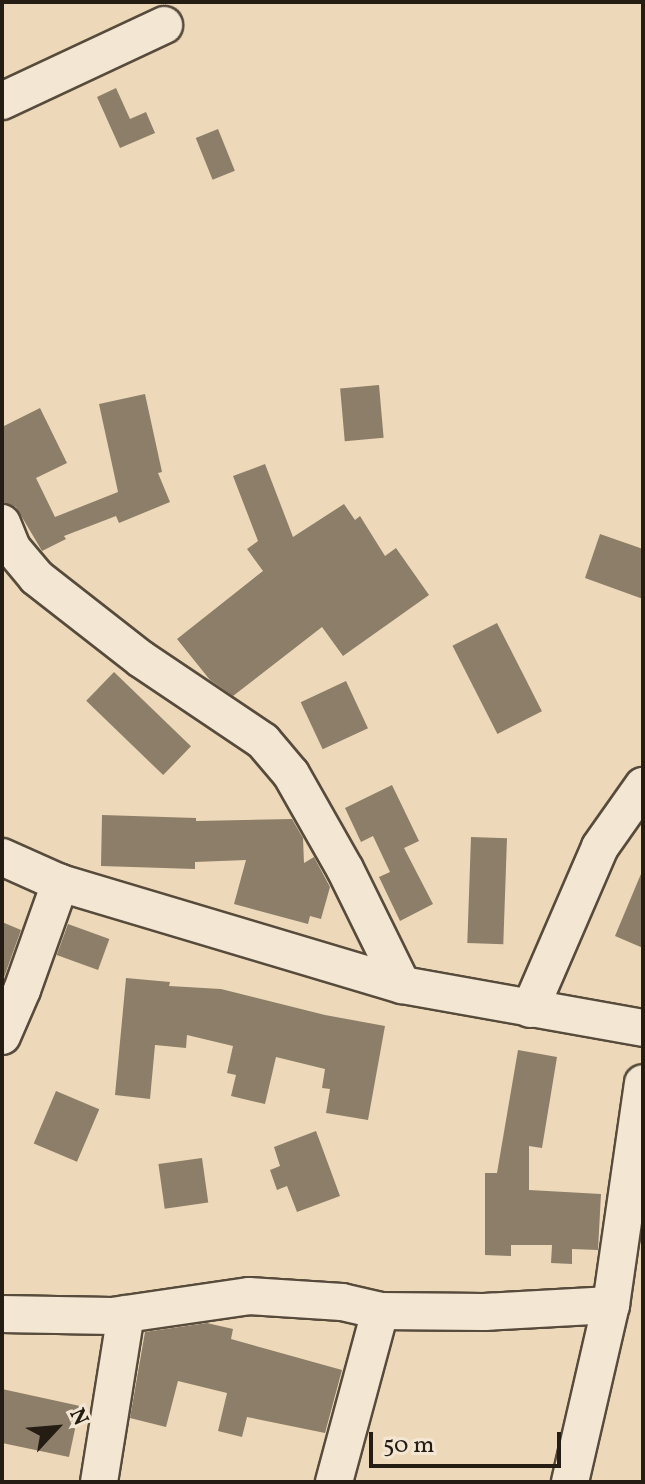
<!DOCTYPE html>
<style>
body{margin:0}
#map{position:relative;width:645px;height:1484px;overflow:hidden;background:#edd9b9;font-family:Vollkorn,serif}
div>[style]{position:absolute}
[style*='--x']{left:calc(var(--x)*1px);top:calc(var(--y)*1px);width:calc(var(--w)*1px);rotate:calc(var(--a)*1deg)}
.building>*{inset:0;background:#8d7e69;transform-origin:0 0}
.roads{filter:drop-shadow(2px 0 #574b3c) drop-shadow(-2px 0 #574b3c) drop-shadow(0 2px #574b3c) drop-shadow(0 -2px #574b3c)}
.minor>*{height:36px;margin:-18px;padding:0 18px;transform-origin:18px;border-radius:18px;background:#f3e6d2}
span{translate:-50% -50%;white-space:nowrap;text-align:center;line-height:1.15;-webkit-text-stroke:8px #f3e6d2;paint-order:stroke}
.frame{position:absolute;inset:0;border:4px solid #251c13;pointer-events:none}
.north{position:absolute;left:16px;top:1388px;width:80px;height:80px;-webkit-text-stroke:6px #f3e6d2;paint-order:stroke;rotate:64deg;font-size:22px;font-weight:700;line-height:32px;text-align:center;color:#251c13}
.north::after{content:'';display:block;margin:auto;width:28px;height:36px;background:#251c13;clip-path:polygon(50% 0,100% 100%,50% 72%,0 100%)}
.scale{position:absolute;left:369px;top:1432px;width:192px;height:36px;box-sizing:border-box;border:4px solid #251c13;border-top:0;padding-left:10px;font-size:24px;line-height:28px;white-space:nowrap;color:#251c13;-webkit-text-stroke:6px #f3e6d2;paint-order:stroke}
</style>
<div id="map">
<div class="building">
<div style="clip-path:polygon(116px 88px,130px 119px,146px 112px,155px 133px,120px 148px,97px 97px)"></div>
<div style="left:218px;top:129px;width:45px;height:24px;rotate:68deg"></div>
<div style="left:379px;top:385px;width:53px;height:39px;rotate:85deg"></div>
<div style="clip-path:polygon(145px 394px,162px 472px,158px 473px,170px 502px,119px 523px,116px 516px,64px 536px,66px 539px,42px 551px,16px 507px,2px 502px,2px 427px,40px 408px,67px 463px,36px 478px,55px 517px,118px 492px,99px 404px)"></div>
<div style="clip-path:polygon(265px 464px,293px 537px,344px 504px,355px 520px,360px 516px,385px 556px,396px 548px,429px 595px,343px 656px,322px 627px,233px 696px,210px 680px,177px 639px,263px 571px,247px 549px,258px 541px,233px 476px)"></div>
<div style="clip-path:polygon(600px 534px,643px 549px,643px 599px,585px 578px)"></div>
<div style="left:497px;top:623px;width:99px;height:50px;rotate:63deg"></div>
<div style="left:114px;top:672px;width:107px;height:40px;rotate:44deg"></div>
<div style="left:346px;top:681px;width:52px;height:50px;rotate:65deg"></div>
<div style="clip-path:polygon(392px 785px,419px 841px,404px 848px,433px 904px,400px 921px,379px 877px,390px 872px,373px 836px,361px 842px,345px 808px)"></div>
<div style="clip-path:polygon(102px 815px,196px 818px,196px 821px,292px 819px,303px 838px,304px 863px,314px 857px,330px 887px,321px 919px,310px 916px,308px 924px,234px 904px,246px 860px,195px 862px,195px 869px,101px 866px)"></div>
<div style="left:471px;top:837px;width:36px;height:106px;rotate:2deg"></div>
<div style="clip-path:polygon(643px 869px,643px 948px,615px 936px)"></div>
<div style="clip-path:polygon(2px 922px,21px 930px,2px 983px)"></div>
<div style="left:68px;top:924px;width:44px;height:33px;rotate:20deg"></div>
<div style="clip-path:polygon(126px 978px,170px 982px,169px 986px,221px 989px,325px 1015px,385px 1026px,368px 1120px,326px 1113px,330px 1089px,322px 1088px,325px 1069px,276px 1057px,265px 1104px,231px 1096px,236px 1075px,227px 1073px,233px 1046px,187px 1035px,186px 1048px,155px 1045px,150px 1099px,115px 1095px)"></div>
<div style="clip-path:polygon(518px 1050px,557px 1057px,542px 1148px,529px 1146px,529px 1190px,601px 1194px,598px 1250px,572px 1249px,572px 1264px,551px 1263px,552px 1245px,511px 1245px,511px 1256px,485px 1255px,485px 1173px,497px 1173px)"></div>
<div style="left:56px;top:1091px;width:47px;height:57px;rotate:23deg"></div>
<div style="clip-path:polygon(316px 1131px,340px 1196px,297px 1212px,287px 1186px,277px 1190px,270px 1170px,280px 1166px,274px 1147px)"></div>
<div style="left:202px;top:1158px;width:45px;height:44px;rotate:82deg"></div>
<div style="clip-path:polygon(207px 1323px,233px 1329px,231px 1339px,342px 1370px,325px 1433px,247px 1417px,242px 1437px,218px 1431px,227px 1393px,178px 1381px,166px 1427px,130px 1418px,145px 1332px)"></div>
<div style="clip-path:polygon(2px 1389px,80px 1406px,69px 1457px,2px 1443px)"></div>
</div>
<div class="roads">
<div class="minor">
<div style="--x:2;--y:101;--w:179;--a:-25.1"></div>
<div style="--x:2;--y:523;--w:27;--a:68"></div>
<div style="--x:12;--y:548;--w:38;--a:50"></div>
<div style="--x:36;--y:577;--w:133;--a:38"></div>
<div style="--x:141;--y:659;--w:147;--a:33.9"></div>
<div style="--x:263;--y:741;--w:43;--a:49.7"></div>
<div style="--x:291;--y:774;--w:109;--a:60.4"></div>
<div style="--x:345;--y:869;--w:129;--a:63.8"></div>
<div style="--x:2;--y:857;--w:64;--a:24.1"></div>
<div style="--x:60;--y:883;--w:357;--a:16.6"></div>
<div style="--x:402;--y:985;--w:245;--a:10.1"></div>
<div style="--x:530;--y:1009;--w:176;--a:-66.6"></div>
<div style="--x:600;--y:847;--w:75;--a:-54.8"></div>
<div style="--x:2;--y:1036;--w:50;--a:-66.5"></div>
<div style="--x:22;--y:990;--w:114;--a:-70.4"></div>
<div style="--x:2;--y:1314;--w:110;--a:1"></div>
<div style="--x:112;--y:1316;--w:138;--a:-8.3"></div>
<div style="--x:249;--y:1296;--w:93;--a:3.7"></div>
<div style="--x:342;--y:1302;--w:39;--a:13"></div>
<div style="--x:380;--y:1311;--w:104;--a:0.6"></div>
<div style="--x:484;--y:1312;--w:127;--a:-3.2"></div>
<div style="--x:99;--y:1482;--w:170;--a:-80.9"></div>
<div style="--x:334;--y:1482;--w:177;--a:-74.9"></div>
<div style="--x:570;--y:1482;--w:182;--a:-77"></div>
<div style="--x:611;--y:1305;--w:224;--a:-81.8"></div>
</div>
</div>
<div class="frame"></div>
<div class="north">N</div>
<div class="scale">50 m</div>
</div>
